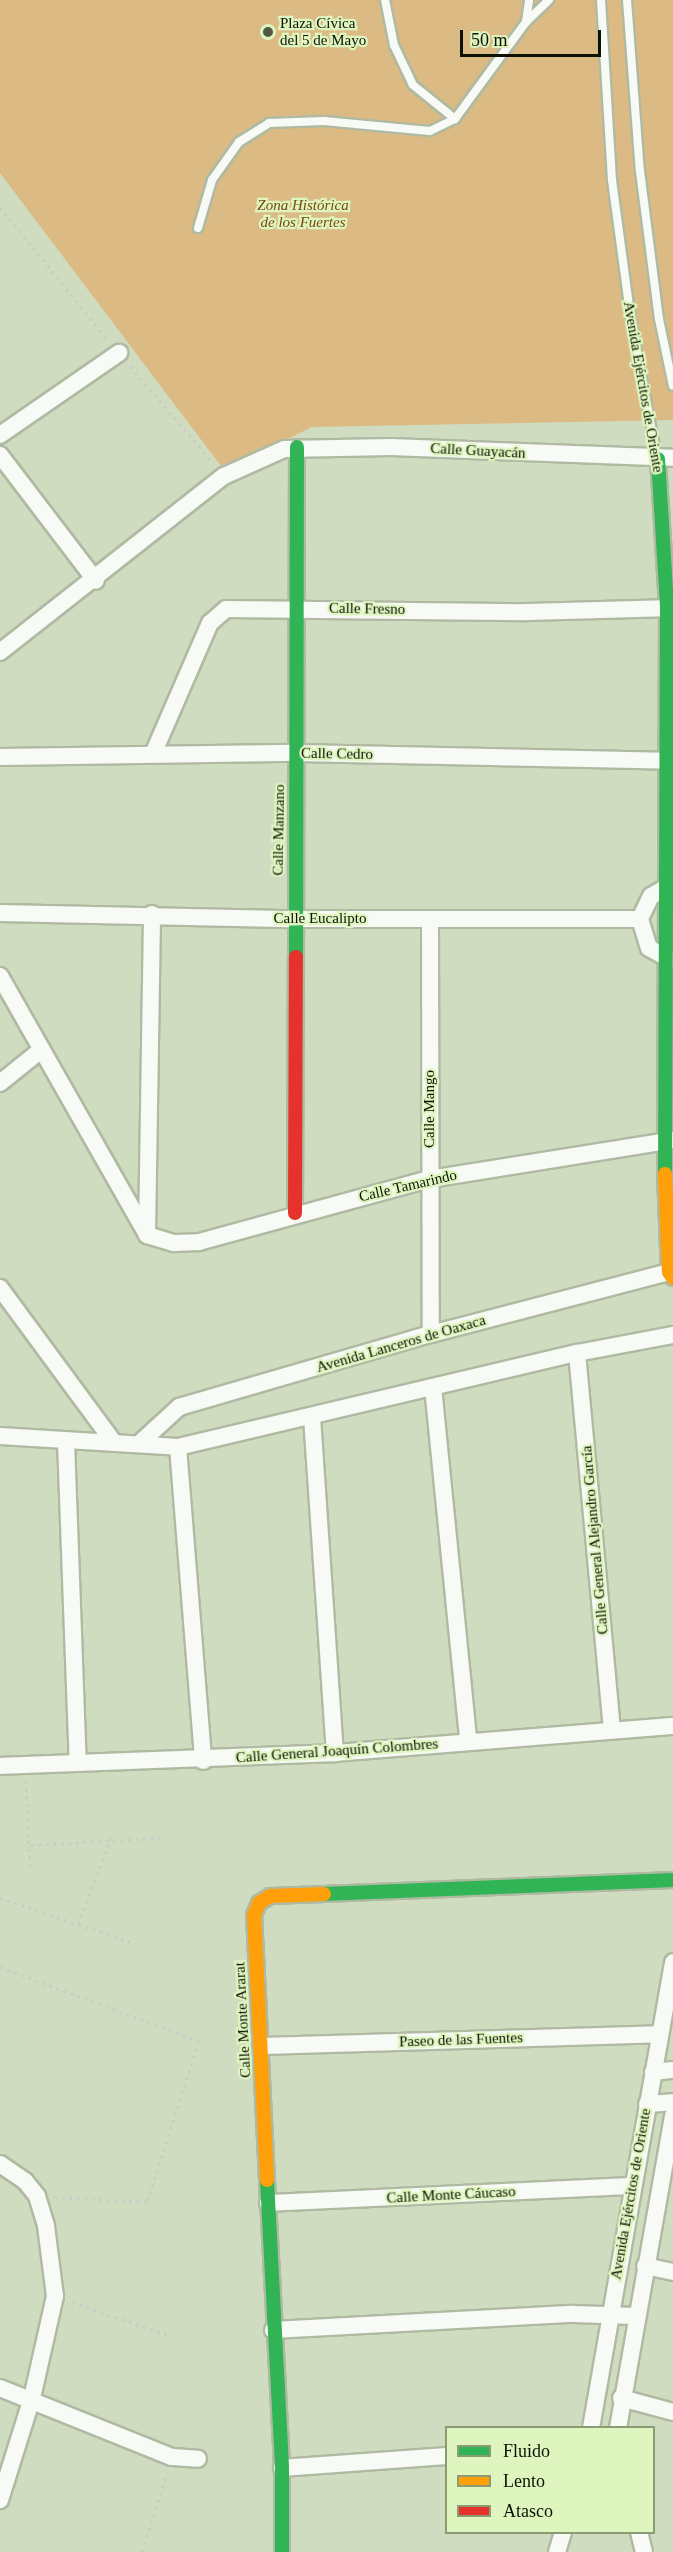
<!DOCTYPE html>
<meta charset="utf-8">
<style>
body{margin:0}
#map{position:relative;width:673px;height:2552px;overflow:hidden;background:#d0dcbf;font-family:Georgia,serif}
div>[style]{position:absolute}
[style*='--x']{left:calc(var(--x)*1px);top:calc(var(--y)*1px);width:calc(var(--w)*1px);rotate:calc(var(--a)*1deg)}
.green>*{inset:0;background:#dbba83}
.path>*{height:3px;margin-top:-1.5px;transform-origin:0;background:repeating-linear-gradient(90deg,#cacec5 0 3px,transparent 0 7.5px)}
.roads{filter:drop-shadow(2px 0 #b0baa3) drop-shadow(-2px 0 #b0baa3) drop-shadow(0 2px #b0baa3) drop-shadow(0 -2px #b0baa3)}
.lane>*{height:8px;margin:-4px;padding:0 4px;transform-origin:4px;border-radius:4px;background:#f8faf5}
.street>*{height:16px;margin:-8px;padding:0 8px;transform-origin:8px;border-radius:8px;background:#f8faf5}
.fast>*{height:14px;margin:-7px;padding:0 7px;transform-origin:7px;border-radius:7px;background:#30b455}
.slow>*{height:14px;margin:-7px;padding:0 7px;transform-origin:7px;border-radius:7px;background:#ff9f0a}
.jam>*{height:14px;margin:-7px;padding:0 7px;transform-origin:7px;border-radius:7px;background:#e5322d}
.dots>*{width:16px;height:16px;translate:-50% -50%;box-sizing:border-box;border:3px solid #dff5c0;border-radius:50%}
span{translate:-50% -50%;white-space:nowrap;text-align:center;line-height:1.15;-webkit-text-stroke:4.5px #dff5c0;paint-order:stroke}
.poi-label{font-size:15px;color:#0c1303}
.left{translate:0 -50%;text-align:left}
.park-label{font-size:15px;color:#774809;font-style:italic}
.street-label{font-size:15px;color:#0c1303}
.legend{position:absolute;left:445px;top:2426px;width:210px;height:108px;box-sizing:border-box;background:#dff5c0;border:2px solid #8b9b74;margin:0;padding:8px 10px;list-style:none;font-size:18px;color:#0c1303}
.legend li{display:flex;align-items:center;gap:12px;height:30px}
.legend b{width:30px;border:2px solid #8b9b74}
.scale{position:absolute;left:460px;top:30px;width:141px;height:27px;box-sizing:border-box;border:3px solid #0c1303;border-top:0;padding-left:8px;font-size:18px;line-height:21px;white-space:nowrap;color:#0c1303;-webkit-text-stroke:4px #dff5c0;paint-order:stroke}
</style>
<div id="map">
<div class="green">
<div style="clip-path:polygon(0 0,673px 0,673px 420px,312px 427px,224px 470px,0 173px)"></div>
</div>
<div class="path">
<div style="--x:0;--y:207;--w:171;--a:50.9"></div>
<div style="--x:130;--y:366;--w:128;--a:49.4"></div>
<div style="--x:26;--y:1781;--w:88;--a:87.4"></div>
<div style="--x:31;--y:1845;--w:130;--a:-3.1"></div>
<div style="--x:0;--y:1898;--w:145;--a:18.6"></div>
<div style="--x:78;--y:1924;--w:92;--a:-69"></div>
<div style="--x:0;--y:1967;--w:212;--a:20.4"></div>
<div style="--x:199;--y:2041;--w:169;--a:107.9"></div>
<div style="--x:147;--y:2202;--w:93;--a:-176.9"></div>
<div style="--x:72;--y:2302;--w:104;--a:19.1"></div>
<div style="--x:142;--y:2552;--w:83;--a:-72.4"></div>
</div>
<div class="roads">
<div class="lane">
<div style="--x:385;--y:0;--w:46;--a:78.7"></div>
<div style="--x:394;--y:45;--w:44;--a:64.6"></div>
<div style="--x:413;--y:85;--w:54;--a:39"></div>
<div style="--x:455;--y:119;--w:120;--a:-53.8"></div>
<div style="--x:526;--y:22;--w:32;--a:-44"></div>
<div style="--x:601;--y:0;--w:180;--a:86.5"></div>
<div style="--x:612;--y:180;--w:142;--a:82.3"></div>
<div style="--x:631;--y:321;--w:138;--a:79.2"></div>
<div style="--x:627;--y:0;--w:171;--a:85.7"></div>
<div style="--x:640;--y:171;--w:149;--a:82.7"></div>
<div style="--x:659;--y:319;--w:68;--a:78.2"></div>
<div style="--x:526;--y:22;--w:22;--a:-82"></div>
<div style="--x:198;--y:228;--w:50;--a:-73.7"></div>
<div style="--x:212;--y:180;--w:47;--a:-54.6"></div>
<div style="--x:239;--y:142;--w:36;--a:-32"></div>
<div style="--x:269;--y:123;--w:55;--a:-2.1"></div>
<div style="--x:324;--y:121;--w:106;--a:5.4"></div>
<div style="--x:430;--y:131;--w:28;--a:-26"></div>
</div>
<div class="street">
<div style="--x:0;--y:435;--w:145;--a:-34.6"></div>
<div style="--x:0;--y:455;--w:158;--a:52.7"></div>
<div style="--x:0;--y:652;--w:285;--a:-38.2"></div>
<div style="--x:224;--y:476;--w:66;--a:-24.2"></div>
<div style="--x:284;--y:449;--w:107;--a:-1.1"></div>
<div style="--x:391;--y:447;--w:282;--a:2.2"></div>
<div style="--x:153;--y:754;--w:143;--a:-66.5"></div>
<div style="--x:210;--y:623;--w:21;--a:-41"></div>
<div style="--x:226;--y:609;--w:301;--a:0.6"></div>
<div style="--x:527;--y:612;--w:146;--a:-1.6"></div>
<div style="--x:0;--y:757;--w:297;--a:-0.8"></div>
<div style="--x:297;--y:753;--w:376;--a:1.2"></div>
<div style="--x:672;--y:884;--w:24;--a:150"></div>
<div style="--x:651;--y:896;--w:25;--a:116"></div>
<div style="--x:640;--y:919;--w:30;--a:73"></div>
<div style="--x:649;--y:948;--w:26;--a:29"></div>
<div style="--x:0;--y:913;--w:294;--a:1.2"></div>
<div style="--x:294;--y:919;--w:346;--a:0"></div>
<div style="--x:430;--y:919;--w:415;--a:89.9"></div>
<div style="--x:0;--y:976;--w:298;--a:60.4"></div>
<div style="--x:0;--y:1083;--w:53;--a:-38.8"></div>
<div style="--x:147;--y:1235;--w:28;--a:17"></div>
<div style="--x:174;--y:1243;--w:25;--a:-2"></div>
<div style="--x:199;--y:1242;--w:239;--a:-15.3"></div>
<div style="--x:430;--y:1179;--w:246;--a:-9.1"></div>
<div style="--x:147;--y:1235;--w:321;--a:-89.1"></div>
<div style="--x:0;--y:1288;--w:190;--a:53.6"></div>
<div style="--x:577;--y:1353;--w:377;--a:84.7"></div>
<div style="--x:433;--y:1387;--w:355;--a:84.3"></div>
<div style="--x:312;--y:1417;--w:337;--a:86.1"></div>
<div style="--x:0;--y:1436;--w:178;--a:3.5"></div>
<div style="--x:178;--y:1447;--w:410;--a:-13.3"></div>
<div style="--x:577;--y:1353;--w:98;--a:-10.6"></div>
<div style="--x:66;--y:1442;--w:321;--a:87.9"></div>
<div style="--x:141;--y:1442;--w:52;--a:-42.6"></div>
<div style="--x:179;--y:1407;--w:262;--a:-16.2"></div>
<div style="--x:431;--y:1334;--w:246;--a:-14.6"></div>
<div style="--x:178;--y:1447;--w:315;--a:85.4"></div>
<div style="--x:0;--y:1766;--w:335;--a:-2.2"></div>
<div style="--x:335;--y:1753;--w:339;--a:-4.6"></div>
<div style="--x:262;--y:2046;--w:398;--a:-1.7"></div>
<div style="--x:653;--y:2072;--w:20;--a:-6"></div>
<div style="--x:647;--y:2104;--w:26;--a:-4"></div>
<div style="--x:0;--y:2164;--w:30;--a:34"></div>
<div style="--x:25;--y:2181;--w:19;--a:51"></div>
<div style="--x:37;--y:2196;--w:31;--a:73"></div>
<div style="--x:46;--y:2226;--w:71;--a:82.7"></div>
<div style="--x:55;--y:2296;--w:105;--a:102.7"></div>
<div style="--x:32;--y:2398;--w:107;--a:107.4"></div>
<div style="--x:268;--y:2203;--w:365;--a:-2.7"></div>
<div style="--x:645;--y:2266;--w:29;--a:12"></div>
<div style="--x:273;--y:2330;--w:300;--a:-3.1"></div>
<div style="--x:573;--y:2314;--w:62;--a:1.8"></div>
<div style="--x:0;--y:2388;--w:185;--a:21.9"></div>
<div style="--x:172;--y:2457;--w:26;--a:4"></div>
<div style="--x:621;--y:2398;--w:54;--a:15.1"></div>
<div style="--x:591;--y:2428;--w:473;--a:-80"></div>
<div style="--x:618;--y:2428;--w:318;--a:-80"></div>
<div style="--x:282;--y:2468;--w:164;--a:-4.2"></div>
<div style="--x:639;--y:2532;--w:21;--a:76"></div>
<div style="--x:557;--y:2552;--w:21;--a:-73"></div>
</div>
<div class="fast">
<div style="--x:658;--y:459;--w:149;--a:86.5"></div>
<div style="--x:667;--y:608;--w:566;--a:90.2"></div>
<div style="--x:296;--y:957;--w:510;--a:-89.89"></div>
<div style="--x:324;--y:1894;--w:349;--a:-2.3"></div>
<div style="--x:267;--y:2180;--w:288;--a:87"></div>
<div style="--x:282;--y:2468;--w:84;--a:90"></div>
</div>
<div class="slow">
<div style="--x:665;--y:1174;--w:98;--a:87.7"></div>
<div style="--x:669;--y:1272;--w:7;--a:56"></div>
<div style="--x:267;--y:2180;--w:265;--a:-92.8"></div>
<div style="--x:254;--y:1915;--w:13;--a:-67"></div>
<div style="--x:259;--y:1903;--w:13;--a:-32"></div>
<div style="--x:270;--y:1896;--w:54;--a:-2.1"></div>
</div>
<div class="jam">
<div style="--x:295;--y:1213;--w:256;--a:-89.8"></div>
</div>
</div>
<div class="dots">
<div style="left:268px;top:32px;background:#515945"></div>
</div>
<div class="poi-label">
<span class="left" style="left:280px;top:32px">Plaza Cívica<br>del 5 de Mayo</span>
</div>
<div class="park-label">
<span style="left:303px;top:214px">Zona Histórica<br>de los Fuertes</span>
</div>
<div class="street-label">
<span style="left:643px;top:387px;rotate:80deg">Avenida Ejércitos de Oriente</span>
<span style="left:478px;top:451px;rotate:3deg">Calle Guayacán</span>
<span style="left:367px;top:609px;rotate:1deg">Calle Fresno</span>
<span style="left:337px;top:754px;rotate:1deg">Calle Cedro</span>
<span style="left:279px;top:830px;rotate:-89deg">Calle Manzano</span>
<span style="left:320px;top:919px">Calle Eucalipto</span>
<span style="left:430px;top:1109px;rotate:-90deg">Calle Mango</span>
<span style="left:408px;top:1186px;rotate:-13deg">Calle Tamarindo</span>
<span style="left:401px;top:1344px;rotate:-16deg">Avenida Lanceros de Oaxaca</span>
<span style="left:595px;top:1540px;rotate:-95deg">Calle General Alejandro García</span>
<span style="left:337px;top:1751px;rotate:-4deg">Calle General Joaquín Colombres</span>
<span style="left:243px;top:2020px;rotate:-93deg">Calle Monte Ararat</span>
<span style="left:461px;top:2040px;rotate:-2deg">Paseo de las Fuentes</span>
<span style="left:631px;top:2194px;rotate:-80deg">Avenida Ejércitos de Oriente</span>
<span style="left:451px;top:2195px;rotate:-3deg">Calle Monte Cáucaso</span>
</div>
<ul class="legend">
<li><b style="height:8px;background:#30b455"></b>Fluido</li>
<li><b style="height:8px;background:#ff9f0a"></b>Lento</li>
<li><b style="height:8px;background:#e5322d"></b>Atasco</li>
</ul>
<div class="scale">50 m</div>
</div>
